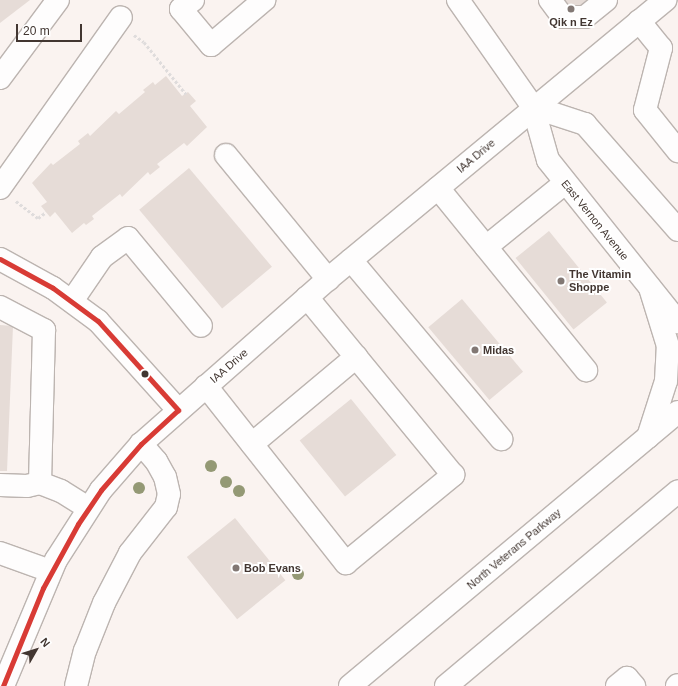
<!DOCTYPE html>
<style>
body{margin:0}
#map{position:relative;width:678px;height:686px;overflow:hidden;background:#faf3f0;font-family:Helvetica,sans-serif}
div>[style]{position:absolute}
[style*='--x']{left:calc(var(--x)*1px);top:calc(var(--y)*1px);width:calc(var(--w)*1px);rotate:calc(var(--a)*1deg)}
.building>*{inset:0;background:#e6dcd7;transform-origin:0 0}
.path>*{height:2.5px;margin-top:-1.25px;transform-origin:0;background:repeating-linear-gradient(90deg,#dfdcdc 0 3px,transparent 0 5px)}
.roads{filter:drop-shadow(1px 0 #bcb4b0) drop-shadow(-1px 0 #bcb4b0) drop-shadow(0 1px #bcb4b0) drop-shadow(0 -1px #bcb4b0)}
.minor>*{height:22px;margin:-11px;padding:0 11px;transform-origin:11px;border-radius:11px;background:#fefdfd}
.major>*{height:22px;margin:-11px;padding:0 11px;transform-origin:11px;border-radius:11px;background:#fefdfd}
.highway>*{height:22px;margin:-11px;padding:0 11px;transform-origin:11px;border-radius:11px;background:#fefdfd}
.bus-1>*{height:5px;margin:-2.5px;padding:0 2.5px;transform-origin:2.5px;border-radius:2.5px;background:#d83b35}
.trees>*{width:12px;height:12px;margin:-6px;border-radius:50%;background:#949975}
.dots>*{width:11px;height:11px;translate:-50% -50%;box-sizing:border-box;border:2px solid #fff;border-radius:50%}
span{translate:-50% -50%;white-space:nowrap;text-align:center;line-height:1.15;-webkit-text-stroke:4px #fff;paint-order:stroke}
.poi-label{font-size:11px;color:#423631;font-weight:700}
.left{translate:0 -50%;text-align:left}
.street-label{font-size:11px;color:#423631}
.north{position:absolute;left:16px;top:630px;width:40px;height:40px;-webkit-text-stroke:3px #fff;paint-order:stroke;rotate:51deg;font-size:11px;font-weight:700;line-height:16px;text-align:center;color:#423631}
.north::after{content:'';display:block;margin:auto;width:14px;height:18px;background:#423631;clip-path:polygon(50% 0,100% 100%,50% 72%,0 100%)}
.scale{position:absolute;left:16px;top:24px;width:66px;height:18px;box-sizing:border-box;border:2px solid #423631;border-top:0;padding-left:5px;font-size:12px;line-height:14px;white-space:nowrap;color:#423631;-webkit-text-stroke:3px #fff;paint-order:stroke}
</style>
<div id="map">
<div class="building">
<div style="clip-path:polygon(0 0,30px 0,0 23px)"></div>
<div style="clip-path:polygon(556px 0,591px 0,569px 17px)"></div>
<div style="clip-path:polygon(166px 76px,182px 96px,188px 92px,196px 101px,190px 106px,207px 127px,187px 146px,184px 143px,157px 164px,160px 167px,150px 175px,148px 172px,122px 197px,120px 194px,92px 216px,94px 219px,86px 225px,84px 223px,72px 233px,55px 212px,50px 217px,41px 206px,47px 202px,32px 183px,51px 163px,53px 165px,80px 144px,78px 141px,88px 133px,90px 136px,116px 111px,119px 114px,145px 92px,143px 90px,153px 82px,155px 85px)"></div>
<div style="left:189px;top:168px;width:129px;height:65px;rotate:50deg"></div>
<div style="left:549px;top:231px;width:92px;height:43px;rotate:51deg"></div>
<div style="left:462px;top:299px;width:95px;height:44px;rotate:50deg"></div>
<div style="clip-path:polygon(0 325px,13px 326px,7px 471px,0 471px)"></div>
<div style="left:351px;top:399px;width:72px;height:66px;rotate:51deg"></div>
<div style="left:235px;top:518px;width:80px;height:62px;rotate:51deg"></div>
</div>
<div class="path">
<div style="--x:134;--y:35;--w:12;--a:35"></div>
<div style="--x:144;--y:42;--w:67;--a:51.1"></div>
<div style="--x:16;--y:201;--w:28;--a:38"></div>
<div style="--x:38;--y:218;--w:10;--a:-37"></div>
</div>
<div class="roads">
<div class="minor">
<div style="--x:193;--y:0;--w:15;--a:143"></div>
<div style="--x:181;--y:9;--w:47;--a:50.2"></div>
<div style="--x:211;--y:45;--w:70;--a:-40.3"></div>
<div style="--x:550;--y:0;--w:21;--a:53"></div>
<div style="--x:563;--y:17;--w:22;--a:0"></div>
<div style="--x:585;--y:17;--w:27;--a:-39"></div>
<div style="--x:639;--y:21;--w:35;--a:51"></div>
<div style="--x:661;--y:48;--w:64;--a:104.5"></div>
<div style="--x:645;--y:110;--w:53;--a:51.2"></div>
<div style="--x:0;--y:78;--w:97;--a:-53.4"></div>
<div style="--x:226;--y:155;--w:161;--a:50.6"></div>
<div style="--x:0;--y:188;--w:209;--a:-54.7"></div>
<div style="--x:438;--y:188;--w:235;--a:50.9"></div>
<div style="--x:486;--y:247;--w:102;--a:-39"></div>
<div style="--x:0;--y:259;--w:60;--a:28.7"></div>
<div style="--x:53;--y:288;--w:56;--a:36.3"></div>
<div style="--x:98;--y:321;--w:120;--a:48"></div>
<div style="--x:351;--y:260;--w:234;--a:50"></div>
<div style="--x:72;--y:301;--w:53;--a:-55.7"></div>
<div style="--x:102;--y:257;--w:32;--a:-36"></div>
<div style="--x:128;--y:238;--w:114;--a:50.3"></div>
<div style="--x:0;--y:307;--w:50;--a:27.6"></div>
<div style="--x:44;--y:330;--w:153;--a:91.5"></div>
<div style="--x:206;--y:386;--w:226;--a:51.7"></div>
<div style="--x:346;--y:563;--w:139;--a:-39.4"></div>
<div style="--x:453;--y:475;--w:230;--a:-129.4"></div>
<div style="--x:252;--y:444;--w:136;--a:-39.9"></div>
<div style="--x:0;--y:485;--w:27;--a:2"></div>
<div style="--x:27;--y:486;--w:13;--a:-13"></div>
<div style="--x:40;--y:483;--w:22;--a:21"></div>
<div style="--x:61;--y:491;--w:32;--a:32"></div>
<div style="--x:0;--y:553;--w:53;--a:19.8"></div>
<div style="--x:3;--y:686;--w:137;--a:-67.2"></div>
<div style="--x:56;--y:560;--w:83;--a:-57.3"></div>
<div style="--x:101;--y:490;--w:61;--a:-49"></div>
<div style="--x:141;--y:444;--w:249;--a:-41.4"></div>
<div style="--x:328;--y:279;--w:438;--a:-39.6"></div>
<div style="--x:76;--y:686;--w:36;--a:-76"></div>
<div style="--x:85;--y:651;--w:52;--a:-68.4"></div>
<div style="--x:104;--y:603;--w:56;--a:-62.5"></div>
<div style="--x:130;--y:553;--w:58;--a:-52"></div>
<div style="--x:166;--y:507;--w:13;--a:-77"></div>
<div style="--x:169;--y:494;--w:17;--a:-103"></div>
<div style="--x:165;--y:477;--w:18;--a:-119"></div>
<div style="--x:156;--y:461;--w:23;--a:-131"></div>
<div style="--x:617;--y:686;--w:13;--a:-39"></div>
<div style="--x:627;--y:678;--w:11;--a:49"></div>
<div style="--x:677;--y:686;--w:1;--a:-45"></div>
</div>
<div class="major">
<div style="--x:458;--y:0;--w:131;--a:55"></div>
<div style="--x:533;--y:107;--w:55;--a:74.2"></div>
<div style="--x:548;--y:160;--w:208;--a:51.3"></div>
<div style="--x:533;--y:107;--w:55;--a:18.1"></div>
<div style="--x:585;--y:124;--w:141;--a:48.7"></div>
</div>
<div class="highway">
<div style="--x:648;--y:437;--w:59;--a:-72.2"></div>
<div style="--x:666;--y:381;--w:35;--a:-87"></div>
<div style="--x:668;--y:346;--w:61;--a:-107.2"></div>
<div style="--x:350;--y:686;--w:427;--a:-39.9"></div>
<div style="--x:446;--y:686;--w:303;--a:-40"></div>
</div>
</div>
<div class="bus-1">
<div style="--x:0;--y:259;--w:60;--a:28.7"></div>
<div style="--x:53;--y:288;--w:56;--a:36.3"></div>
<div style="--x:98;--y:321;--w:120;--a:48"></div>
<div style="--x:3;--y:686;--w:106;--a:-67.8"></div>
<div style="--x:43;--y:588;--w:73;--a:-61.3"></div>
<div style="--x:78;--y:524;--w:41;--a:-55.9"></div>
<div style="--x:101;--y:490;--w:61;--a:-49"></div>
<div style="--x:141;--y:444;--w:50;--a:-42.6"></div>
</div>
<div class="trees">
<div style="left:211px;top:466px"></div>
<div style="left:226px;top:482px"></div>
<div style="left:139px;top:488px"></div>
<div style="left:239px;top:491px"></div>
<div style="left:298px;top:574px"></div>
</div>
<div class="dots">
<div style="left:571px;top:9px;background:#827874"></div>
<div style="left:561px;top:281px;background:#827874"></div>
<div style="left:475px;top:350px;background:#827874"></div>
<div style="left:145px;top:374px;background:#423631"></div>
<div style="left:236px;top:568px;background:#827874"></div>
</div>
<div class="poi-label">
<span style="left:571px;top:22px">Qik n Ez</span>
<span class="left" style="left:569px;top:281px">The Vitamin<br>Shoppe</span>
<span class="left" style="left:483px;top:350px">Midas</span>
<span class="left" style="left:244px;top:568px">Bob Evans</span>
</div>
<div class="street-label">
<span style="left:476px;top:156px;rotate:-40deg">IAA Drive</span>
<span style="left:595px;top:220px;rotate:51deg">East Vernon Avenue</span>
<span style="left:229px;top:366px;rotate:-41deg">IAA Drive</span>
<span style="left:514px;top:549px;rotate:-40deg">North Veterans Parkway</span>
</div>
<div class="north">N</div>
<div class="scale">20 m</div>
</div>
